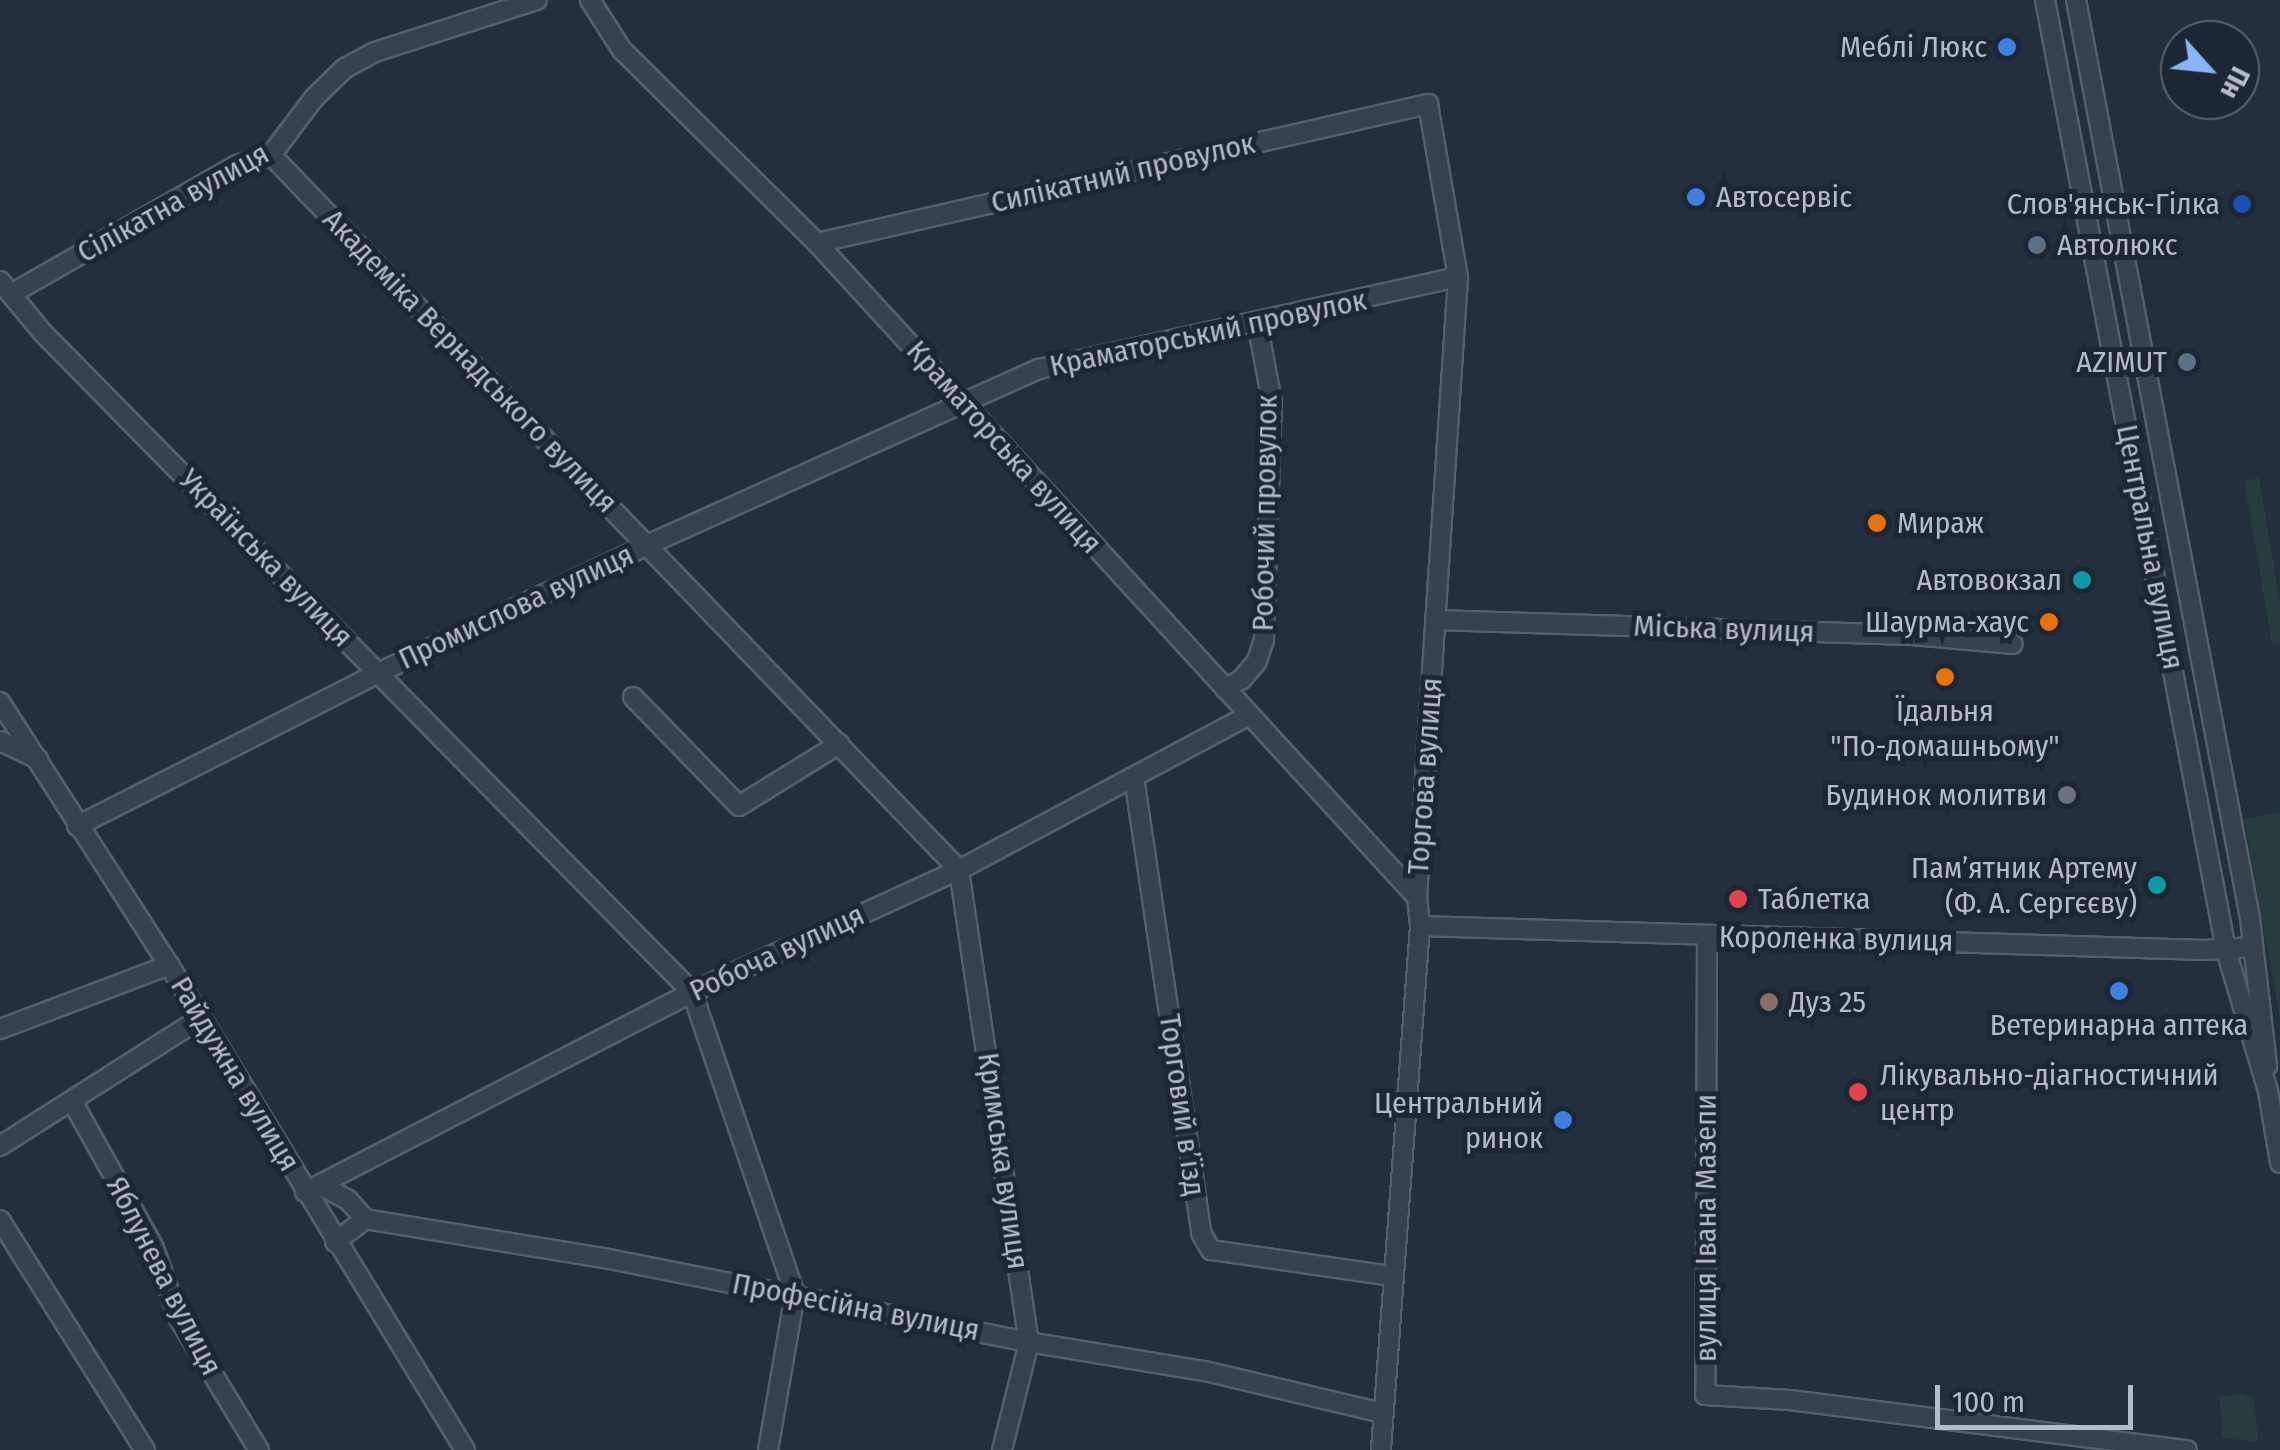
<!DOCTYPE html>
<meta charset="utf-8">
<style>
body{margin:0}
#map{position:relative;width:2280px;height:1450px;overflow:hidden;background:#242f3e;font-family:"Fira Sans Condensed",sans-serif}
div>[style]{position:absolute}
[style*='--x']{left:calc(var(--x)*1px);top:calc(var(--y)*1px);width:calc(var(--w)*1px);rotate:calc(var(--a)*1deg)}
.green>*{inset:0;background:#263c3f}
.roads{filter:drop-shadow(2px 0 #565f6c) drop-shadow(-2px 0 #565f6c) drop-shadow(0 2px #565f6c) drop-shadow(0 -2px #565f6c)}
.minor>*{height:18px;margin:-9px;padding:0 9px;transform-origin:9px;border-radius:9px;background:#38414e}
.dots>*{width:28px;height:28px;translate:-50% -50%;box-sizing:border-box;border:5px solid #1d2633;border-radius:50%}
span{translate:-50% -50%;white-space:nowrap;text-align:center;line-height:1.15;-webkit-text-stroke:10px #1d2633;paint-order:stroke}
.poi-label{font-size:30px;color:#b4bcc9}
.right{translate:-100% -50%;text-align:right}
.left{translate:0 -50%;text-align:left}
.street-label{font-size:30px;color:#b4bcc9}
.north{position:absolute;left:2160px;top:20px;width:100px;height:100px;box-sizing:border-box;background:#1d2633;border:2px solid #59626f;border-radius:50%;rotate:117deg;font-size:28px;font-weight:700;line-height:40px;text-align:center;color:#b4bcc9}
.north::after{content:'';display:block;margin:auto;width:35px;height:45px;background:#8ab4f8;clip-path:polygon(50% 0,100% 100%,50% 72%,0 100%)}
.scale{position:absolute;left:1935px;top:1385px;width:198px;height:45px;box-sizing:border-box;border:5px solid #b4bcc9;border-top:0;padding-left:12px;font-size:30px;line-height:35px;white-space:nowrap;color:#b4bcc9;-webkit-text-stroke:8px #1d2633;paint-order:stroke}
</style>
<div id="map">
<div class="green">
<div style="clip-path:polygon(2259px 478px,2280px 601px,2280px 643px,2272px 644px,2244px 481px)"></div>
<div style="clip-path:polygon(2280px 812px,2280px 1020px,2244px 819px)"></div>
<div style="clip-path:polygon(2241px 1393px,2254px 1398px,2258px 1442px,2222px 1438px,2220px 1398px)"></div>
</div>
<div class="roads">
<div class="minor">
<div style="--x:590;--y:0;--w:59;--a:57.4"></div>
<div style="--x:622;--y:50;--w:274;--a:44.7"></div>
<div style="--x:817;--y:243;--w:888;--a:47.47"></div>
<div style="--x:2045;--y:0;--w:967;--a:79.21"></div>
<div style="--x:2226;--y:950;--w:147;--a:73.4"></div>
<div style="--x:2268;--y:1091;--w:73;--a:80.5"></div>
<div style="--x:2076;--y:0;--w:934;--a:79.27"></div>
<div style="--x:2250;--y:918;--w:149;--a:83.4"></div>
<div style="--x:271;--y:155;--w:992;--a:46.1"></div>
<div style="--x:959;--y:870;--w:477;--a:81.6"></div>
<div style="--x:1029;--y:1342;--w:111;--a:104"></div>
<div style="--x:817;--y:243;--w:627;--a:-12.82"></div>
<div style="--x:1428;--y:104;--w:176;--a:80.2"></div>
<div style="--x:1458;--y:277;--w:621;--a:93.78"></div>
<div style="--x:1417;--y:897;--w:29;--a:84"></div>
<div style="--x:1420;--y:926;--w:525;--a:94.26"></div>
<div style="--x:0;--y:281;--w:67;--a:50.4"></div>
<div style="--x:43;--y:333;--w:925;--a:45.44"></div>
<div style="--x:692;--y:992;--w:319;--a:71.2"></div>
<div style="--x:795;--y:1294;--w:158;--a:99.8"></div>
<div style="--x:11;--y:294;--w:260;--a:-29.7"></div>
<div style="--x:237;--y:165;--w:35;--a:-16"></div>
<div style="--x:271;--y:155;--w:71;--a:-53"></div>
<div style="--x:314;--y:98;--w:43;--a:-44.1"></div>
<div style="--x:345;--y:68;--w:34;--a:-28"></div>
<div style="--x:375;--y:52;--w:170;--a:-17.8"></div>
<div style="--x:1435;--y:620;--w:477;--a:1.8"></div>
<div style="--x:1912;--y:635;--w:101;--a:5.1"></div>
<div style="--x:1225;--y:689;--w:20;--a:-30"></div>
<div style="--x:1242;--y:679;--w:23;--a:-50"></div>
<div style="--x:1257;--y:661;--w:22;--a:-72"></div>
<div style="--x:1264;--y:640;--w:238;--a:-88.1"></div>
<div style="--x:1272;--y:402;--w:81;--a:-100.6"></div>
<div style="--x:633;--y:697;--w:152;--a:45.8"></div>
<div style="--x:739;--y:806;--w:118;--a:-31.8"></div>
<div style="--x:0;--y:702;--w:313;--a:57.3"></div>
<div style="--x:169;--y:965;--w:568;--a:58.6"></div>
<div style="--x:0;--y:741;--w:42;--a:25.3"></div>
<div style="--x:1134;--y:777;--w:461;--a:81.6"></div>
<div style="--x:1201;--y:1233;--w:20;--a:60"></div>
<div style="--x:1211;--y:1250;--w:183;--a:8.2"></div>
<div style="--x:77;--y:826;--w:338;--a:-26.9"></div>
<div style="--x:378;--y:673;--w:298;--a:-25.4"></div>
<div style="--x:647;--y:545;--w:430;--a:-24.2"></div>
<div style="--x:1039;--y:369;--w:429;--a:-12.4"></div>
<div style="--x:1420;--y:926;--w:785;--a:1.75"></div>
<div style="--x:2205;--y:950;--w:48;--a:-3.6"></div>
<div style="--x:1707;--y:936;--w:459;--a:90.2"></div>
<div style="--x:1705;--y:1395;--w:85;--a:3.4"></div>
<div style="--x:1790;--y:1400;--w:400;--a:7.2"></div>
<div style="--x:0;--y:1029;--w:181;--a:-20.7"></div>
<div style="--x:72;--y:1101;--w:168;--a:60.8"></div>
<div style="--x:154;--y:1248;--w:73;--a:70.8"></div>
<div style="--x:178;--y:1317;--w:156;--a:58.7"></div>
<div style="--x:0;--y:1146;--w:238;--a:-32.5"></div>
<div style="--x:320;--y:1185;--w:32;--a:28"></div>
<div style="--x:348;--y:1200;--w:25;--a:48"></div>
<div style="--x:305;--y:1192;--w:436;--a:-27.3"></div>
<div style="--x:692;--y:992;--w:294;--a:-24.6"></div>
<div style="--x:959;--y:870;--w:329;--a:-28.1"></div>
<div style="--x:0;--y:1220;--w:272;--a:57.8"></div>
<div style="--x:335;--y:1242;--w:38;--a:-37"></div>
<div style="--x:365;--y:1219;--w:247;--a:9.3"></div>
<div style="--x:609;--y:1259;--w:428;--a:11.2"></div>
<div style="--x:1029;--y:1342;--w:178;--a:9.4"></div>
<div style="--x:1205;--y:1371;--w:183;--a:13.3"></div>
</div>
</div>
<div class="dots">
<div style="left:2007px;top:47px;background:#3f7fe0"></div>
<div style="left:1696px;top:197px;background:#3f7fe0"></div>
<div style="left:2242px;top:204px;background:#1a4fb4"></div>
<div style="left:2037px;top:245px;background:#5c6f8a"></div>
<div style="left:2187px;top:362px;background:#5c6f8a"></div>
<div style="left:1877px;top:523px;background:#e8710a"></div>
<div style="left:2082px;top:580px;background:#0f9aa8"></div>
<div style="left:2049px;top:622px;background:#e8710a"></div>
<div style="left:1945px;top:677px;background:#e8710a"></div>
<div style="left:2067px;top:795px;background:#6b7280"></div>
<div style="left:2157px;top:885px;background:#0f9aa8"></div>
<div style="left:1738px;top:899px;background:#e0444e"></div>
<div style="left:2119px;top:991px;background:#3f7fe0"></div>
<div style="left:1769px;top:1002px;background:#8d6e63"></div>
<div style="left:1858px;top:1092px;background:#e0444e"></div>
<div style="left:1563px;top:1120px;background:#3f7fe0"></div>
</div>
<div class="poi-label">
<span class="right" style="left:1987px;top:47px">Меблі Люкс</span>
<span class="left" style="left:1716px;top:197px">Автосервіс</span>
<span class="right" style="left:2220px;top:204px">Слов'янськ-Гілка</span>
<span class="left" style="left:2057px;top:245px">Автолюкс</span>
<span class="right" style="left:2167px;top:362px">AZIMUT</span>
<span class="left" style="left:1897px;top:523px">Мираж</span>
<span class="right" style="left:2062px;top:580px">Автовокзал</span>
<span class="right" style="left:2029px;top:622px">Шаурма-хаус</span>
<span style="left:1945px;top:728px">Їдальня<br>"По-домашньому"</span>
<span class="right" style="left:2047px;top:795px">Будинок молитви</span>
<span class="right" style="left:2137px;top:885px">Пам’ятник Артему<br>(Ф. А. Сергєєву)</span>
<span class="left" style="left:1758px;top:899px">Таблетка</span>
<span class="left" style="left:1789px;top:1002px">Дуз 25</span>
<span style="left:2119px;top:1025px">Ветеринарна аптека</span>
<span class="left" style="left:1880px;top:1092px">Лікувально-діагностичний<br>центр</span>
<span class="right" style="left:1543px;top:1120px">Центральний<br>ринок</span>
</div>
<div class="street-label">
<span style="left:1123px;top:173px;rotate:-13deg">Силікатний провулок</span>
<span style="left:173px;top:203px;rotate:-29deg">Сілікатна вулиця</span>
<span style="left:1208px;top:333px;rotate:-12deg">Краматорський провулок</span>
<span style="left:470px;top:361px;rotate:46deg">Академіка Вернадського вулиця</span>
<span style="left:1004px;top:447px;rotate:48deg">Краматорська вулиця</span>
<span style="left:1265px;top:513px;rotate:-89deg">Робочий провулок</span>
<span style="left:2150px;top:547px;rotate:79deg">Центральна вулиця</span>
<span style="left:266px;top:558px;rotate:46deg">Українська вулиця</span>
<span style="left:516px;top:607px;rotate:-25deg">Промислова вулиця</span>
<span style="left:1724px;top:629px;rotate:2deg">Міська вулиця</span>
<span style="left:1425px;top:776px;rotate:-86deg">Торгова вулиця</span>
<span style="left:1836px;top:939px;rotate:1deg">Короленка вулиця</span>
<span style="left:777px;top:953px;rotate:-25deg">Робоча вулиця</span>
<span style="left:235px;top:1074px;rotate:59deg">Райдужна вулиця</span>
<span style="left:1182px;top:1105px;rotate:82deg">Торговий в’їзд</span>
<span style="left:1003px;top:1161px;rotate:82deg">Кримська вулиця</span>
<span style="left:1706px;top:1228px;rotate:-90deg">вулиця Івана Мазепи</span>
<span style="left:164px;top:1276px;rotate:63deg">Яблунева вулиця</span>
<span style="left:856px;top:1307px;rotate:11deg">Професійна вулиця</span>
</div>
<div class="north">Пн</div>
<div class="scale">100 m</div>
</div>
